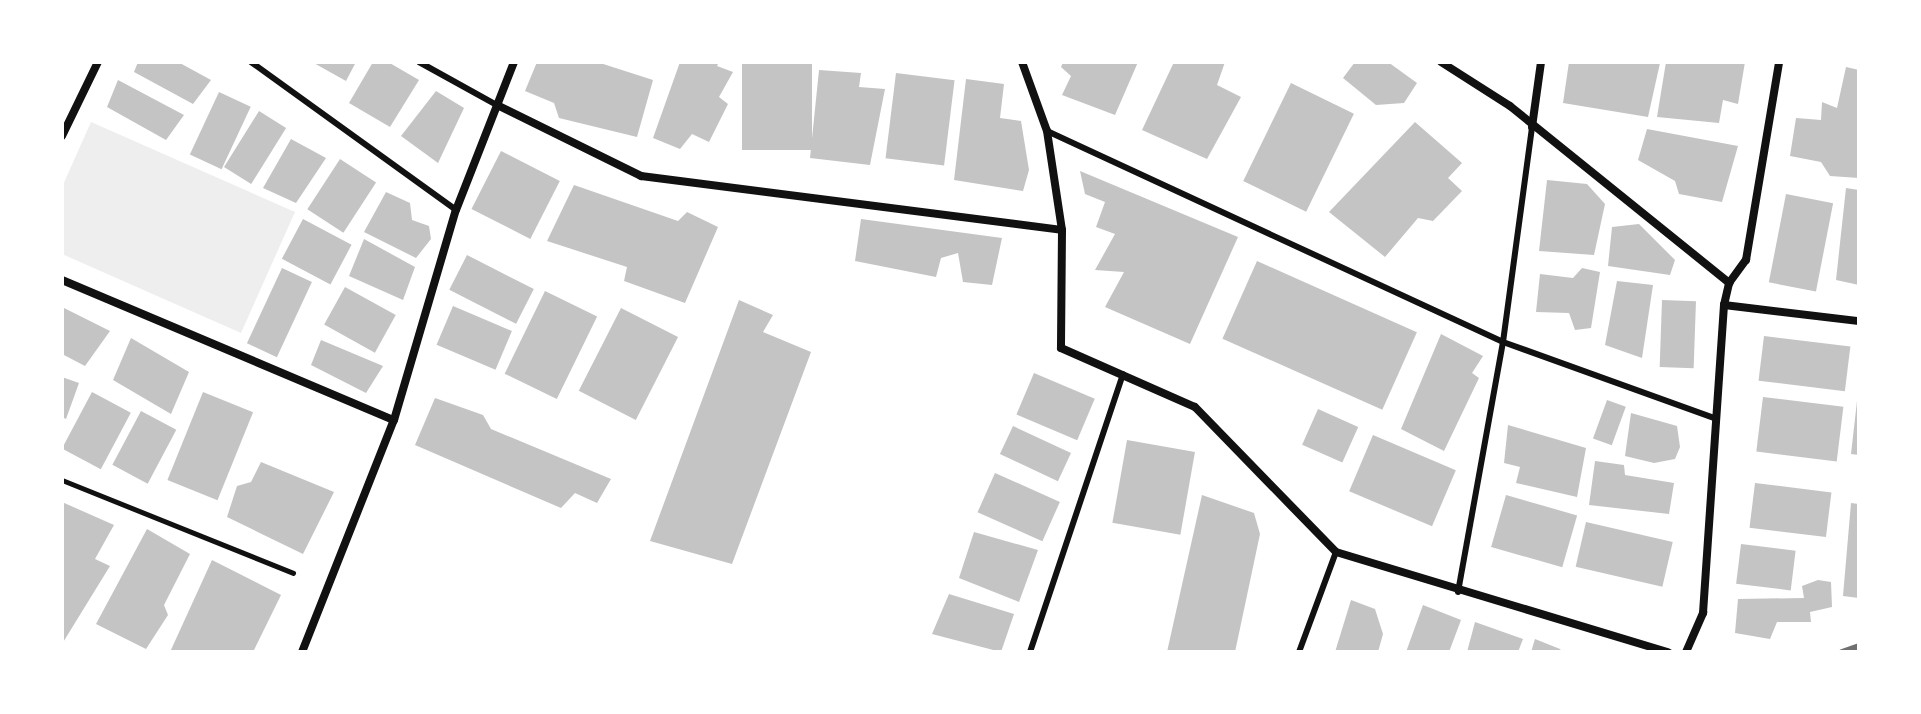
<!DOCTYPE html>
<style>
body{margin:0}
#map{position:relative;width:1921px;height:714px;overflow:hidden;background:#fff;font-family:"Roboto Condensed",sans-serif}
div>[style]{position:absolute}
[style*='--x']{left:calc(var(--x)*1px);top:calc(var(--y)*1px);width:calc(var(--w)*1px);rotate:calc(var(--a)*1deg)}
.green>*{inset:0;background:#eee}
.building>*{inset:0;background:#c4c4c4;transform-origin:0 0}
.path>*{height:5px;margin:-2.5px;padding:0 2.5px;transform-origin:2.5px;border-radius:2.5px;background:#111}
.service>*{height:6px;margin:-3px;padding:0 3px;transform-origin:3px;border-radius:3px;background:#111}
.minor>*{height:8px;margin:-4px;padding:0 4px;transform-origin:4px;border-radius:4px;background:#111}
.rail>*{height:6px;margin:-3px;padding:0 3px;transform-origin:3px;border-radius:3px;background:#707070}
span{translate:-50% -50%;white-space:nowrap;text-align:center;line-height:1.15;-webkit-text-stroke:6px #fff;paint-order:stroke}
.frame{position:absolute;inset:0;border:64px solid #fff;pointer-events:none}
</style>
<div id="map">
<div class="green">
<div style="clip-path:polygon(91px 122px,295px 212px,241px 333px,62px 254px,62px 187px)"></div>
</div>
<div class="building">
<div style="clip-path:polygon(138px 62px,178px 62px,211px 80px,193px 104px,134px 72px)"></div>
<div style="clip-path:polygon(312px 62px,356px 62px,346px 81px)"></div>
<div style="clip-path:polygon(373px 62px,388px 62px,419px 80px,390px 127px,349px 103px)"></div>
<div style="clip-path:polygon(537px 62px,597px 62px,653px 80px,637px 137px,559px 118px,554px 103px,525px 91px)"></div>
<div style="clip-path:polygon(680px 62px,719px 62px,717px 66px,733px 72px,719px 97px,728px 104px,709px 142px,692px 134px,680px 149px,653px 138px)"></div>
<div style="left:742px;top:62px;width:70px;height:88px"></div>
<div style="clip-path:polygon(1063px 62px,1138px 62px,1115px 115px,1062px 95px,1071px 76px,1061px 67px)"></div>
<div style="clip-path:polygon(1174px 62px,1225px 62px,1217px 85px,1241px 97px,1207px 159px,1142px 130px)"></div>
<div style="clip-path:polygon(1355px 62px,1388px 62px,1417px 83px,1404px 103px,1376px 105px,1343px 78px)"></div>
<div style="clip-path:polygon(1569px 62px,1660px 63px,1648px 117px,1563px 103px)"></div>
<div style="clip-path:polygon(1666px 62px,1745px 62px,1738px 104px,1723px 100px,1719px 123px,1657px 117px)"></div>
<div style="clip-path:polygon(1846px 67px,1859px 70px,1859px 178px,1830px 176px,1821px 162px,1790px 156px,1796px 118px,1821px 120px,1822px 102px,1837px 108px)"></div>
<div style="clip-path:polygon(819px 70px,861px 73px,859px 87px,885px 89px,870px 165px,810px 158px)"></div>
<div style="left:896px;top:73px;width:59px;height:86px;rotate:7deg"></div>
<div style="clip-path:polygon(966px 79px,1004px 84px,1000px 118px,1021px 121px,1029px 170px,1023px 191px,954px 180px)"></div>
<div style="clip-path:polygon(118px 80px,184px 115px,166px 140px,107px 107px)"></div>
<div style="left:1291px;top:83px;width:70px;height:109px;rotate:26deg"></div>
<div style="clip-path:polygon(436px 91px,464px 108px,438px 163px,401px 136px)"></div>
<div style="left:219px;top:92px;width:35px;height:69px;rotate:25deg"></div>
<div style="left:259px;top:111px;width:32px;height:66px;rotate:32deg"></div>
<div style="clip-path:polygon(1415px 122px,1462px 163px,1448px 178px,1462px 191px,1433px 221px,1418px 218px,1385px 257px,1329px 212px)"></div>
<div style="clip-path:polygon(1647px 129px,1738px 146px,1722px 202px,1679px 194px,1675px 181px,1638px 160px)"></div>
<div style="clip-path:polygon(291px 139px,326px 158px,296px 203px,263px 188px)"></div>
<div style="left:501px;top:151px;width:66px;height:65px;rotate:27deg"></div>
<div style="left:340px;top:159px;width:43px;height:60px;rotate:33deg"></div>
<div style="clip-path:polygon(1080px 171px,1238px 237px,1190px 344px,1105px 307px,1124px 272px,1095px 270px,1115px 234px,1096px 227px,1105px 202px,1085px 194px)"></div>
<div style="clip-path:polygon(1547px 180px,1587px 184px,1605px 204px,1594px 255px,1539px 251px)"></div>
<div style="clip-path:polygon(574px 185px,678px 221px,687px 212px,718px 227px,685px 303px,624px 281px,627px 267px,547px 241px)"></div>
<div style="clip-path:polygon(1846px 188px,1859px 190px,1859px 285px,1836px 280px)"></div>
<div style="clip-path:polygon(386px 192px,410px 203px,412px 220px,429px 226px,431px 239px,416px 258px,364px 232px)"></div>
<div style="left:1786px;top:194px;width:48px;height:90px;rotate:11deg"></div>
<div style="left:303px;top:219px;width:55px;height:45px;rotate:28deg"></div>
<div style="clip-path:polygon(861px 219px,1002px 238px,992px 285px,963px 282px,958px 253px,941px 258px,936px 277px,855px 261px)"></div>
<div style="clip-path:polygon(1639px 224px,1675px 260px,1670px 275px,1608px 266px,1612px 227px)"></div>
<div style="clip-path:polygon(364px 239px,415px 267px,403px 300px,349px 276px)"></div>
<div style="left:467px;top:255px;width:75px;height:39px;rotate:27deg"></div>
<div style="left:1257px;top:261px;width:175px;height:85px;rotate:24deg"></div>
<div style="left:282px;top:268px;width:33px;height:83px;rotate:25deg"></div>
<div style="clip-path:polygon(1582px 268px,1600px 272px,1591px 328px,1575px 330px,1569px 313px,1536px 312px,1540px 274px,1573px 278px)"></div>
<div style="clip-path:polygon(1617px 281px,1653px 285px,1642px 358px,1605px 345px)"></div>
<div style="left:345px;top:287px;width:58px;height:43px;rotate:29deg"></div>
<div style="left:545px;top:291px;width:58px;height:92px;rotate:26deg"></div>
<div style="clip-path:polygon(739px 300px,773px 315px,763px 332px,811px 352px,732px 564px,650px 541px)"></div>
<div style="left:1662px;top:300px;width:34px;height:67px;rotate:2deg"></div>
<div style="left:453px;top:306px;width:64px;height:42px;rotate:23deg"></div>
<div style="clip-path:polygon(62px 307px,110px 331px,85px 366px,62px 354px)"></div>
<div style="left:621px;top:308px;width:64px;height:93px;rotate:27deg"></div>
<div style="clip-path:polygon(1441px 334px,1483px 356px,1472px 373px,1479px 378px,1444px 451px,1401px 429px)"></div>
<div style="left:1764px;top:336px;width:87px;height:45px;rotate:7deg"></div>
<div style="clip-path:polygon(131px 338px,189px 372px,171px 414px,113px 380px)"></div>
<div style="clip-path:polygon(321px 340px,383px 366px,366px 393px,311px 365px)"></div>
<div style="left:1034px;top:373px;width:66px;height:45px;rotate:23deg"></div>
<div style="clip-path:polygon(62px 377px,79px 383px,66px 419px,62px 417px)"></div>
<div style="left:92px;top:392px;width:44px;height:64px;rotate:28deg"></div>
<div style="left:203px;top:392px;width:54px;height:95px;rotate:22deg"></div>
<div style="left:1763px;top:397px;width:81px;height:55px;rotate:7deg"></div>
<div style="clip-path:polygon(435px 398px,483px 415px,491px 429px,611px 479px,597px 503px,575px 493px,561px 508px,415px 445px)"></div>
<div style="left:1607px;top:400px;width:20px;height:41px;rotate:20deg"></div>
<div style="clip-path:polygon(1857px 401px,1859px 401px,1859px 455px,1851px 454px)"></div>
<div style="left:1318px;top:409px;width:44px;height:39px;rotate:24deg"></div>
<div style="left:141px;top:411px;width:40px;height:61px;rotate:28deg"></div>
<div style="clip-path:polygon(1631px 413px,1677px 426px,1680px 447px,1675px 459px,1654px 463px,1625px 456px)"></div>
<div style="clip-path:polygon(1508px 425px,1586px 448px,1577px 497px,1516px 483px,1520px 467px,1504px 463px)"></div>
<div style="left:1013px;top:426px;width:64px;height:31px;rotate:25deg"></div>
<div style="left:1373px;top:435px;width:90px;height:61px;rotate:23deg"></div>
<div style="left:1127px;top:440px;width:69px;height:84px;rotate:10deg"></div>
<div style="clip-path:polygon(1595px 461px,1624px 465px,1625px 475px,1674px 483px,1669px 514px,1589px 505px)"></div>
<div style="clip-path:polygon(261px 462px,334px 492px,303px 554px,227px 517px,237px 486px,251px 482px)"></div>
<div style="left:995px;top:473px;width:71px;height:43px;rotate:24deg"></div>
<div style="left:1755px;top:483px;width:77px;height:45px;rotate:7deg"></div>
<div style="clip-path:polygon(1202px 495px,1254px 513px,1260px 534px,1235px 652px,1167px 652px)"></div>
<div style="left:1506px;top:495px;width:74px;height:54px;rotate:16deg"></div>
<div style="clip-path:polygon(62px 502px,114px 525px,95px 559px,110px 566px,62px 644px)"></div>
<div style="clip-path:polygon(1851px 503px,1859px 504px,1859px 598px,1843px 596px)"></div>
<div style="left:1586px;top:522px;width:89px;height:46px;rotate:13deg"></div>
<div style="clip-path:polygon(147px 529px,190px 554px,164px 605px,168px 615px,146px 649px,96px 624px)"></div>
<div style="clip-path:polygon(974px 532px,1038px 550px,1019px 602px,959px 578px)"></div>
<div style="left:1741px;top:544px;width:55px;height:40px;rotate:7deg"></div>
<div style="clip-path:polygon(212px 560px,281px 595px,253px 652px,170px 652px)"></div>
<div style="clip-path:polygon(1818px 580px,1831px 582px,1832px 607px,1810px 612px,1811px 622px,1777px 622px,1770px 639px,1735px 633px,1738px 599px,1804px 598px,1802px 586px)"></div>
<div style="clip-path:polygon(949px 594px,1014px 614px,1001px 652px,932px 634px)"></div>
<div style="clip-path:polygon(1351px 600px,1375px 609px,1383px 634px,1378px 652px,1335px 652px)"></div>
<div style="clip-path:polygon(1423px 605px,1461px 620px,1449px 652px,1406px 652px)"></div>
<div style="clip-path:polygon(1475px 622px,1523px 639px,1518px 652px,1467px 652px)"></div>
<div style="clip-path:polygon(1535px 639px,1560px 649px,1562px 652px,1531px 652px)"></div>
</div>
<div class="path">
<div style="--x:62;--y:480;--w:249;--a:21.9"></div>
</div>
<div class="service">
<div style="--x:251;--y:62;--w:253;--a:35.8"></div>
<div style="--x:419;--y:62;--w:89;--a:28.9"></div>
<div style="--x:1047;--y:131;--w:502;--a:24.83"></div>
<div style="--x:1503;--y:342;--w:224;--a:19.8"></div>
<div style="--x:1458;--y:592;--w:254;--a:-79.8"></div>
<div style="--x:1503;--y:342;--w:217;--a:-82.3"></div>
<div style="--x:1030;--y:652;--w:293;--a:-71.5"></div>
<div style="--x:1299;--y:652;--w:107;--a:-69.7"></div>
</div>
<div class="minor">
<div style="--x:1022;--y:62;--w:73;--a:70.1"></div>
<div style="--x:1047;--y:131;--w:100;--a:81.4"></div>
<div style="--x:1062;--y:230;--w:118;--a:90.5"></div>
<div style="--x:1061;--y:348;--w:146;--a:23.8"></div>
<div style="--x:1195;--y:407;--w:202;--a:45.8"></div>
<div style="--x:1336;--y:552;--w:347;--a:16.8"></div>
<div style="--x:1441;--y:62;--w:82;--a:32.5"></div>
<div style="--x:1510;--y:106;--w:282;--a:38.9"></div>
<div style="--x:497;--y:105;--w:161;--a:26.2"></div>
<div style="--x:641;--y:176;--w:424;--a:7.3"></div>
<div style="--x:1532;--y:127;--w:66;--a:-82.1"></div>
<div style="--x:62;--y:136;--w:82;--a:-64.1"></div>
<div style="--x:62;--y:280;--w:360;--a:22.9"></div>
<div style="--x:1724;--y:305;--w:136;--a:6.8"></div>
<div style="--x:302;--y:652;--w:250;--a:-68.4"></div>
<div style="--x:394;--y:420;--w:219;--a:-73.6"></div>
<div style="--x:456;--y:210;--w:159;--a:-68.6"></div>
<div style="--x:1686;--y:652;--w:43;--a:-66.4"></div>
<div style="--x:1703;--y:613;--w:309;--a:-86.1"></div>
<div style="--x:1724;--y:305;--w:23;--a:-77"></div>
<div style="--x:1729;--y:283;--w:29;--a:-54"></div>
<div style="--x:1746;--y:260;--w:201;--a:-80.5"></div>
</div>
<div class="rail">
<div style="--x:1842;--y:652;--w:18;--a:-19"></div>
</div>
<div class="frame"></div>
</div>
